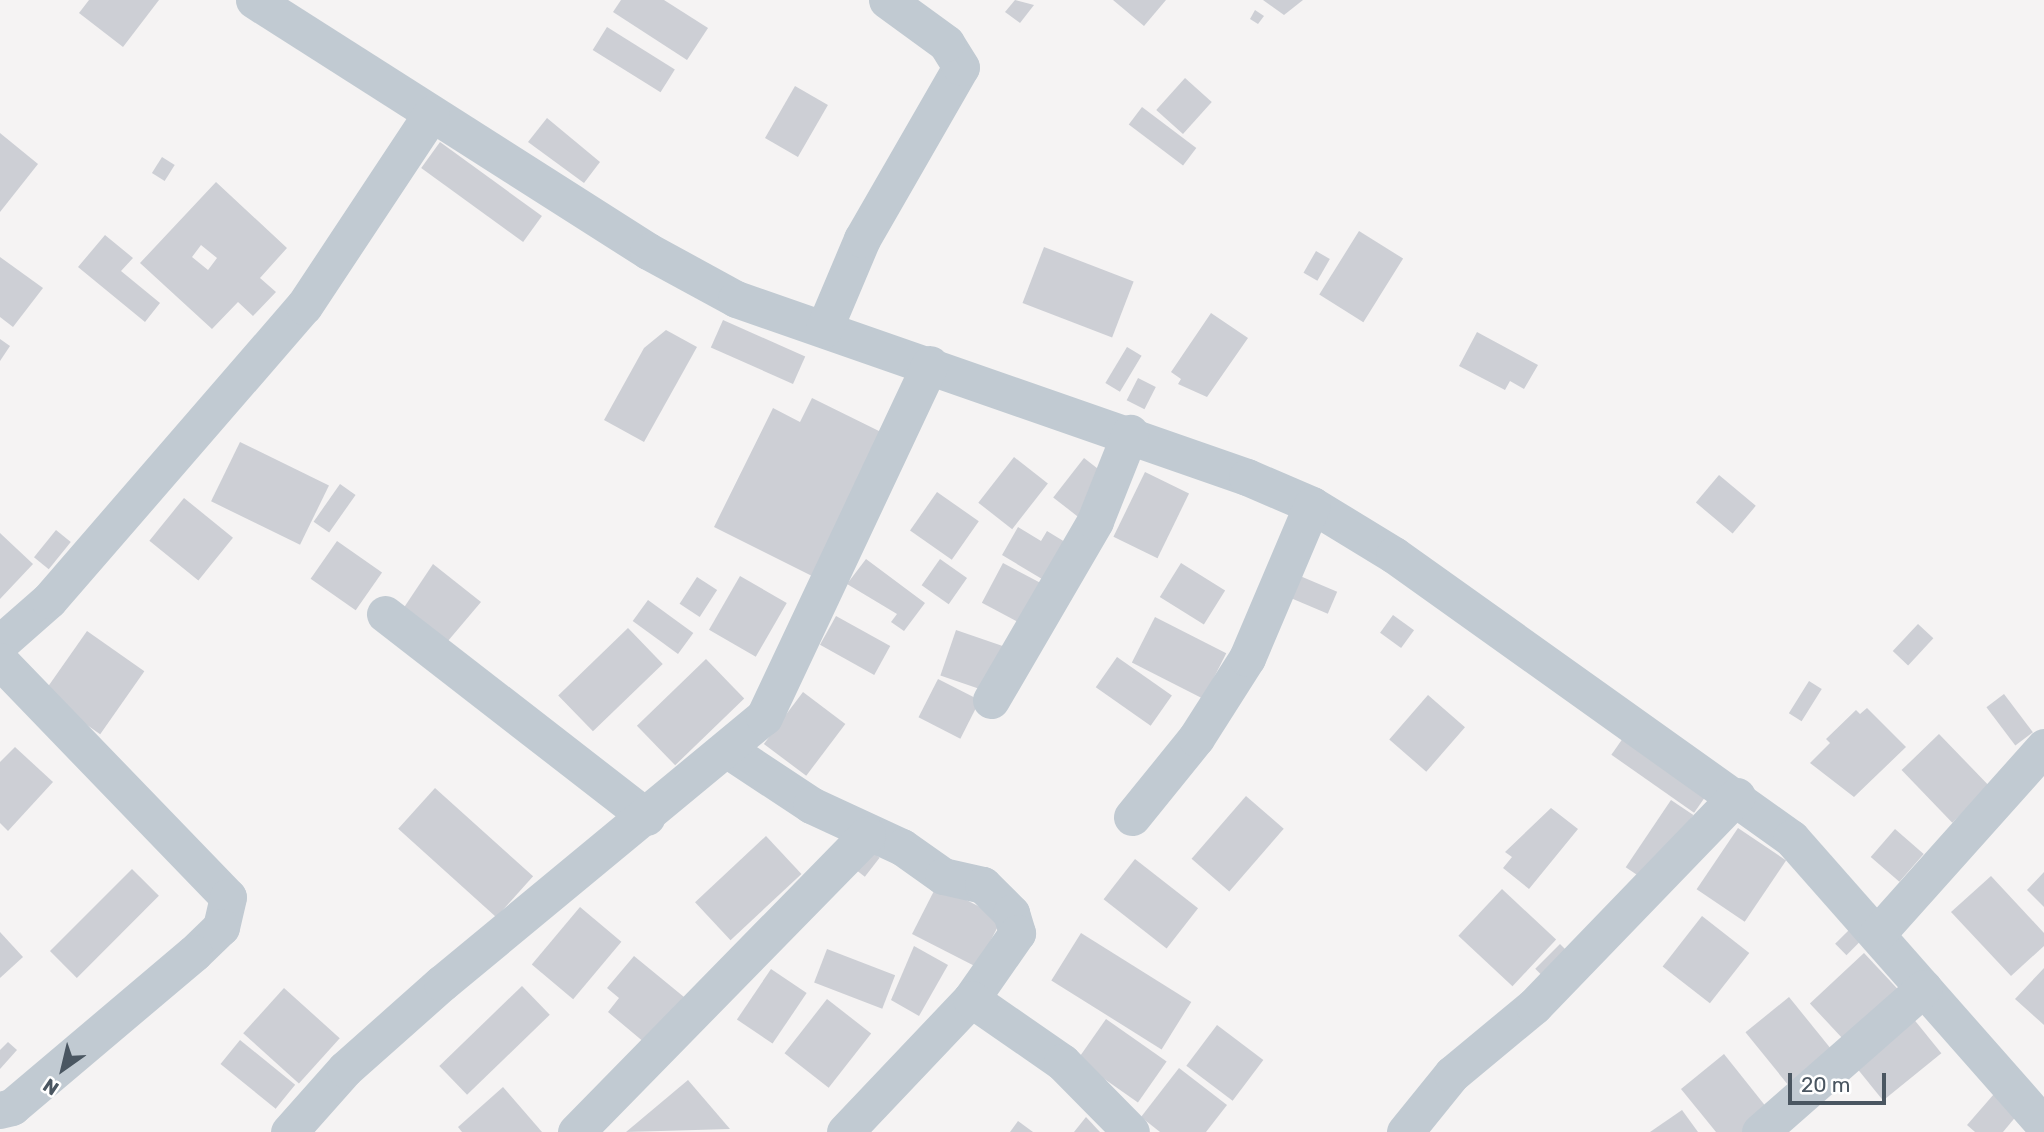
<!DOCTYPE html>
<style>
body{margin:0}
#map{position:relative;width:2044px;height:1132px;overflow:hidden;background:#f5f3f3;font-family:Rubik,sans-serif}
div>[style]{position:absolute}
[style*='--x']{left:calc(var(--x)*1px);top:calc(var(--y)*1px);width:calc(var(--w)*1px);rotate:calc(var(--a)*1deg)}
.building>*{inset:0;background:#cdcfd5;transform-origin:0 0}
.minor>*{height:37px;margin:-18.5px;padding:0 18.5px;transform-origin:18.5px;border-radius:18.5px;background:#c1cad2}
span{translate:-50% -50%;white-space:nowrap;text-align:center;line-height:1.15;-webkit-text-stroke:5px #fff;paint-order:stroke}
.north{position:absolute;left:28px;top:1034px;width:70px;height:70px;-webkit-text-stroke:5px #fff;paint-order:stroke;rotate:214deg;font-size:19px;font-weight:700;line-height:28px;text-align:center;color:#4a5661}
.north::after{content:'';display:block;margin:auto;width:24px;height:32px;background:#4a5661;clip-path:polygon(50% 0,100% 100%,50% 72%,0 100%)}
.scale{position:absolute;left:1788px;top:1073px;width:98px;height:32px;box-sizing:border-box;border:4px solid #4a5661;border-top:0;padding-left:9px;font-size:21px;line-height:24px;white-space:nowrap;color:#4a5661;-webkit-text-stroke:5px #fff;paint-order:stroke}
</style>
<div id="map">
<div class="building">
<div style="clip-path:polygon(89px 0,159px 0,123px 47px,79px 13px)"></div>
<div style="clip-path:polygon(621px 0,664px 0,708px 28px,687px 60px,613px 12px)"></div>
<div style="clip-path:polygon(1015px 0,1034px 5px,1020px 23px,1005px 12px)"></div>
<div style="clip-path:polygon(1113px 0,1166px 0,1144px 26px)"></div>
<div style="clip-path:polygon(1263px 0,1303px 0,1284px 15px)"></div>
<div style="clip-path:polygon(1255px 10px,1264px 16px,1258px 24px,1250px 19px)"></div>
<div style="left:607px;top:27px;width:80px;height:27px;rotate:32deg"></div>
<div style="left:1185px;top:78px;width:36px;height:43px;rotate:42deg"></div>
<div style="left:795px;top:86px;width:38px;height:60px;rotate:30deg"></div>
<div style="left:1142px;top:107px;width:68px;height:22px;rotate:37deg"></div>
<div style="clip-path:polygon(547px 118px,600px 162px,584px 183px,528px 142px)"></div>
<div style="clip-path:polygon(0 133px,38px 164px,0 212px)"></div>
<div style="left:440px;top:142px;width:126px;height:32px;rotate:36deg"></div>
<div style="left:162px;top:157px;width:15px;height:19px;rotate:32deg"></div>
<div style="clip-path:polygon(evenodd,216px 182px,287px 248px,260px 278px,276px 292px,253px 316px,238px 302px,212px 329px,140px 263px,216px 182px,201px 245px,217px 258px,208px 270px,192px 257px,201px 245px)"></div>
<div style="left:1359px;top:231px;width:52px;height:75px;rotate:32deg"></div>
<div style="clip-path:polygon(105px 235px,133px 258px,121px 271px,160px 303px,145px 322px,78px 267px)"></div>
<div style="left:1044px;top:247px;width:96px;height:60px;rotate:21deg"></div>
<div style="left:1316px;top:251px;width:16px;height:25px;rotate:30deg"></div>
<div style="clip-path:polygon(0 257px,43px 288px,13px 327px,0 317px)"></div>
<div style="clip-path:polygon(1211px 313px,1248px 338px,1207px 397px,1178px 384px,1181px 379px,1171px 372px)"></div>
<div style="left:723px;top:320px;width:90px;height:30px;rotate:24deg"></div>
<div style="clip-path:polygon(666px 330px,697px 347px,644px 442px,604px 420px,644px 348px)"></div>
<div style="clip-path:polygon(1477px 332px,1538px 365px,1524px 389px,1510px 381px,1505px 390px,1459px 366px)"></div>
<div style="clip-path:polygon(0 339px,10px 346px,0 361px)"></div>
<div style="left:1127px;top:347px;width:17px;height:42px;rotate:31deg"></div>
<div style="left:1138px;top:378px;width:20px;height:25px;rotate:27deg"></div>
<div style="clip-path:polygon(812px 398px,883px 433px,812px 576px,714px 527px,773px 408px,800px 422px)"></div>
<div style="left:240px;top:442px;width:99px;height:66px;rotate:26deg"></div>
<div style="left:1014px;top:457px;width:43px;height:58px;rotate:38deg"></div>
<div style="left:1084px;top:458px;width:31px;height:50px;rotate:38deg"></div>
<div style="left:1145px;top:472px;width:49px;height:72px;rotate:26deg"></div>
<div style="left:1719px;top:475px;width:48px;height:36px;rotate:40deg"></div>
<div style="left:340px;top:484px;width:19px;height:46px;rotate:35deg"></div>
<div style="left:937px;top:492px;width:51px;height:47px;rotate:35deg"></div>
<div style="left:184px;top:498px;width:63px;height:55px;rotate:39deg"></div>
<div style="clip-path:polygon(1018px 527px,1041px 541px,1047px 531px,1065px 542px,1042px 579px,1002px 555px)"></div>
<div style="left:56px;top:530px;width:19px;height:35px;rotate:39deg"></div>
<div style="clip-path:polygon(0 533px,33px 564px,0 599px)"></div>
<div style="left:337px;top:541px;width:55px;height:46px;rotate:35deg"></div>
<div style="clip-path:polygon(866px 559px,925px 603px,904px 631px,891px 622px,897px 614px,847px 584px)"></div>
<div style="left:940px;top:559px;width:33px;height:32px;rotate:35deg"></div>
<div style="left:1003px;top:563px;width:47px;height:45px;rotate:28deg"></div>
<div style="left:1181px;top:563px;width:52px;height:40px;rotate:32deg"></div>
<div style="clip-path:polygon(433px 564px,481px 602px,442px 648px,401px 612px)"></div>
<div style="left:1293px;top:573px;width:48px;height:24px;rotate:23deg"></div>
<div style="left:740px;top:576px;width:54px;height:62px;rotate:30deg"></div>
<div style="left:697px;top:577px;width:24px;height:32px;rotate:33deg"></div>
<div style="left:648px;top:600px;width:56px;height:26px;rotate:36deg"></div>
<div style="left:1393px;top:615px;width:26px;height:22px;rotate:36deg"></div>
<div style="left:836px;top:616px;width:62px;height:33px;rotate:29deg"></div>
<div style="left:1155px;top:617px;width:80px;height:51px;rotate:27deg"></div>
<div style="left:1918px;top:624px;width:21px;height:37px;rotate:43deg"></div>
<div style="left:628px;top:628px;width:50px;height:97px;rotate:46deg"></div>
<div style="left:956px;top:630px;width:57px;height:48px;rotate:19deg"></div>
<div style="left:87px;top:631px;width:70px;height:77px;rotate:35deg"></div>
<div style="left:1117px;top:657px;width:67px;height:37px;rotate:35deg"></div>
<div style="left:706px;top:659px;width:55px;height:96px;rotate:46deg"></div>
<div style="left:938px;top:679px;width:47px;height:43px;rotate:27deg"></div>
<div style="left:1809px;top:681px;width:15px;height:38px;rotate:32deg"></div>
<div style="left:803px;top:692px;width:53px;height:65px;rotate:37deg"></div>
<div style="left:2004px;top:694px;width:48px;height:22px;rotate:53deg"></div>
<div style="left:1428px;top:695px;width:49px;height:59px;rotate:41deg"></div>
<div style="clip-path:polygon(1867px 708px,1906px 747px,1854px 797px,1810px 763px,1830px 743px,1826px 739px,1856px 710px,1860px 714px)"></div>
<div style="left:1628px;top:731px;width:101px;height:29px;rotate:35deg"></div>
<div style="left:1939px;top:734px;width:73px;height:52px;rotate:46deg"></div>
<div style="clip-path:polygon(15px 747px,53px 782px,8px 831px,0 823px,0 762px)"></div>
<div style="left:435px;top:788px;width:132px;height:55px;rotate:42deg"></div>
<div style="left:1246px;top:796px;width:50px;height:83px;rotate:41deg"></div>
<div style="left:1671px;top:800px;width:27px;height:81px;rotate:34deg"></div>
<div style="clip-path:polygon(1551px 808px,1578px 829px,1529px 889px,1503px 868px,1512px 857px,1505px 852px)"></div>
<div style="left:1738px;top:828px;width:58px;height:74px;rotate:34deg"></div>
<div style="left:1895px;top:829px;width:38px;height:37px;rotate:41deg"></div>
<div style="left:766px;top:836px;width:52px;height:97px;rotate:47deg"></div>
<div style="left:867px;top:848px;width:16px;height:24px;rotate:38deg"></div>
<div style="left:1135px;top:859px;width:80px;height:51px;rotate:38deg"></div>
<div style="left:132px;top:869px;width:38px;height:116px;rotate:45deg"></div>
<div style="clip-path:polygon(2044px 872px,2044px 907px,2027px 890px)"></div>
<div style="clip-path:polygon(1991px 876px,2044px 933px,2044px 946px,2011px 976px,1951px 912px)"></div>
<div style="left:937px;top:885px;width:73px;height:55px;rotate:27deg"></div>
<div style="left:1502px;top:889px;width:74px;height:64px;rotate:43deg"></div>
<div style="left:580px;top:907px;width:54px;height:75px;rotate:40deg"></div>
<div style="left:1702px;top:916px;width:60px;height:64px;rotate:38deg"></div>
<div style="left:1850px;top:929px;width:16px;height:21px;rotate:45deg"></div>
<div style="clip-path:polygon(0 932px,23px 957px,0 978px)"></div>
<div style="left:1081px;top:933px;width:130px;height:56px;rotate:32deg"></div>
<div style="left:1560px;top:944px;width:18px;height:35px;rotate:45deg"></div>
<div style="clip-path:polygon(914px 946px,948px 965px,919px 1016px,891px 1000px)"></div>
<div style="left:827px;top:949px;width:73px;height:36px;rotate:21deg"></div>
<div style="left:1864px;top:953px;width:50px;height:74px;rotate:47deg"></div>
<div style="clip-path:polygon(634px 956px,684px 997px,645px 1043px,608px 1012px,619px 998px,607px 988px)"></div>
<div style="clip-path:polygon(2044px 968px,2044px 1025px,2015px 999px)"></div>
<div style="left:771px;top:969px;width:43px;height:61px;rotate:34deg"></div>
<div style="left:522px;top:986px;width:40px;height:115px;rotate:46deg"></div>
<div style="left:284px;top:988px;width:75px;height:61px;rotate:42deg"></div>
<div style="left:1789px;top:997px;width:71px;height:56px;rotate:51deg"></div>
<div style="left:827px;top:999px;width:56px;height:69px;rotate:38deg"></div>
<div style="left:1908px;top:1012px;width:53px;height:75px;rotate:51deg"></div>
<div style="left:1106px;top:1019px;width:74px;height:50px;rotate:35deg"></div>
<div style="left:1217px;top:1025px;width:58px;height:51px;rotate:37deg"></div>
<div style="left:240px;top:1040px;width:71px;height:31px;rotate:39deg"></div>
<div style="clip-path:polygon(8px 1042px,17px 1050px,0 1069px,0 1050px)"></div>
<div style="clip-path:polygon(1724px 1054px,1771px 1113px,1747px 1132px,1716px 1132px,1681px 1089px)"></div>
<div style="clip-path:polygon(1179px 1068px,1227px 1105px,1206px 1132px,1160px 1132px,1141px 1117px)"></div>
<div style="clip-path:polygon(688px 1080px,730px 1129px,626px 1132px)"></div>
<div style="clip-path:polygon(503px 1087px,542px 1132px,462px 1132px,458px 1127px)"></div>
<div style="clip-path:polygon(1994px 1094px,2018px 1114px,2003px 1132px,1975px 1132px,1967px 1125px)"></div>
<div style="clip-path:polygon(1682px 1110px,1698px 1132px,1650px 1132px)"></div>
<div style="clip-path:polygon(1086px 1117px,1100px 1132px,1074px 1132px)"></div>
<div style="clip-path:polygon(1018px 1121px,1033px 1132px,1010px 1132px)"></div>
</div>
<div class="minor">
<div style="--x:254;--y:0;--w:467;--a:32.5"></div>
<div style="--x:648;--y:251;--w:100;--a:28.6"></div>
<div style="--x:736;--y:299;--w:541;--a:19.21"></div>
<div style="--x:1247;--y:477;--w:71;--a:23.3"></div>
<div style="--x:1312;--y:505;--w:96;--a:31.4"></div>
<div style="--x:1394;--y:555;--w:488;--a:35.5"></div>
<div style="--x:1791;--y:838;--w:383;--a:48.6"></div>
<div style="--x:824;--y:329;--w:98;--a:-67.1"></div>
<div style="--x:862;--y:239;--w:198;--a:-60.1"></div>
<div style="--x:961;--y:67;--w:28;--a:-122"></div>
<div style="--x:946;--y:43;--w:73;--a:-143.9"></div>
<div style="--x:385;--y:614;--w:331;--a:37.8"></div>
<div style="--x:0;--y:643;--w:65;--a:-41.3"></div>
<div style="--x:49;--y:600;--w:389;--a:-49.1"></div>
<div style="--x:304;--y:306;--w:230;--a:-56.5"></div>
<div style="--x:0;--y:661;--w:328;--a:46"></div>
<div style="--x:228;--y:897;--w:31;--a:103"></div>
<div style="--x:221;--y:927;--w:37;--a:136"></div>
<div style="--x:194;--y:953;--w:238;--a:139.8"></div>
<div style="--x:12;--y:1107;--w:12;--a:166"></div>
<div style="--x:991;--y:700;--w:207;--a:-59.8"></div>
<div style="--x:1095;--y:521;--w:95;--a:-68.3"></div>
<div style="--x:728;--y:750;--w:100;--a:33.5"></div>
<div style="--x:811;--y:805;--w:100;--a:24.8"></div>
<div style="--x:902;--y:847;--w:50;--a:35.3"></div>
<div style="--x:943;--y:876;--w:41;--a:12.7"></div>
<div style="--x:983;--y:885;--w:40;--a:45"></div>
<div style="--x:1011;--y:913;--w:21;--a:73"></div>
<div style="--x:1017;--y:933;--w:80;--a:124.9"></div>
<div style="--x:971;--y:999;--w:183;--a:133.5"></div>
<div style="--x:1132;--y:817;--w:102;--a:-51"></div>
<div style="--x:1196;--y:738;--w:95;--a:-57.5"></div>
<div style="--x:1247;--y:658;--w:166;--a:-67"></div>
<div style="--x:1877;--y:934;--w:251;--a:-48.2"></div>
<div style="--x:971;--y:999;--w:111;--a:34.7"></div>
<div style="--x:1062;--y:1062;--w:98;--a:45.4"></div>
<div style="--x:289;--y:1132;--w:84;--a:-48.4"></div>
<div style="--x:345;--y:1069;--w:130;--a:-41.6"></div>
<div style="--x:442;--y:983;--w:418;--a:-39.6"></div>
<div style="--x:764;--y:717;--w:390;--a:-64.8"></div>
<div style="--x:576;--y:1132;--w:416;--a:-45.6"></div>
<div style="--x:1405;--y:1132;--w:75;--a:-51"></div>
<div style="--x:1452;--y:1074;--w:107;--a:-39.7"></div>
<div style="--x:1534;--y:1006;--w:292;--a:-46"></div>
<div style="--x:1760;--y:1132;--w:218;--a:-41.3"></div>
</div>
<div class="north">N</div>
<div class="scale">20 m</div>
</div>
